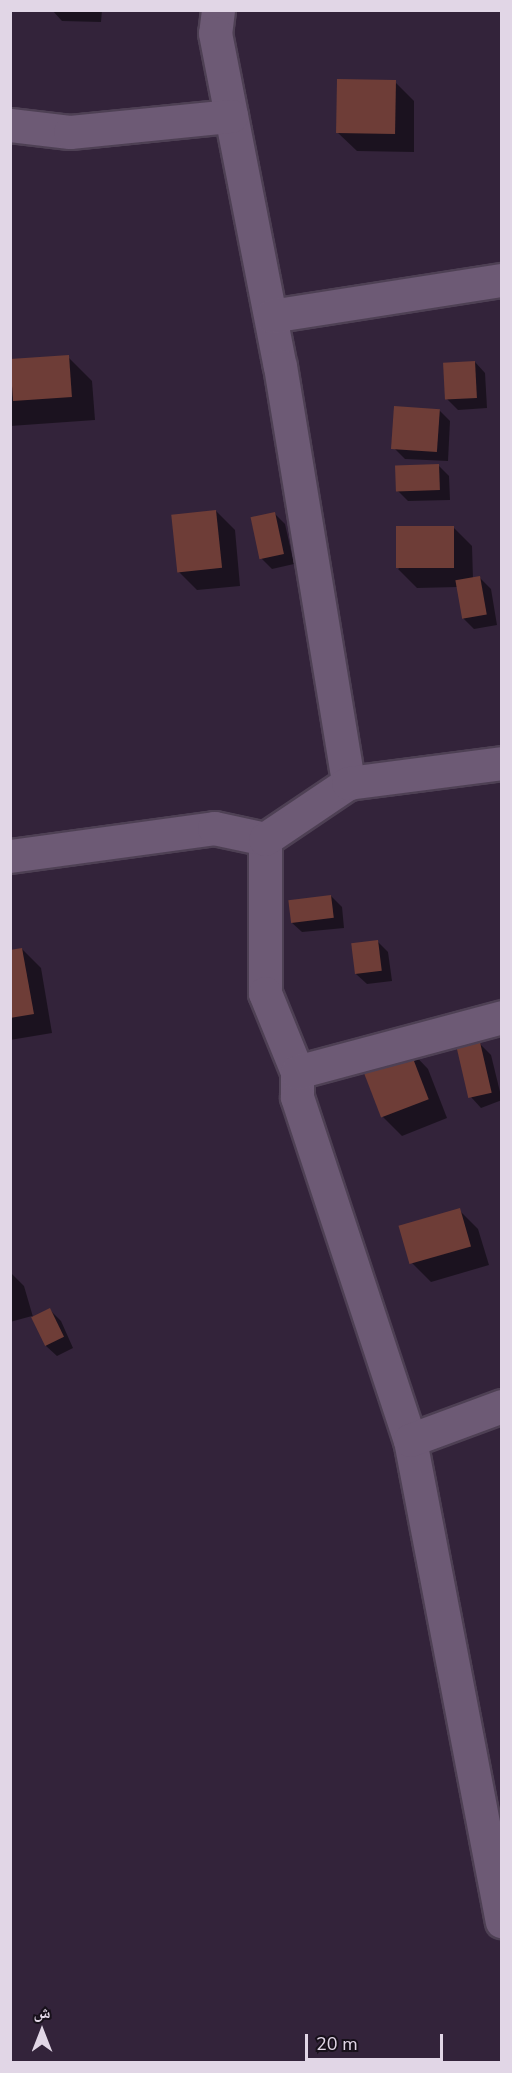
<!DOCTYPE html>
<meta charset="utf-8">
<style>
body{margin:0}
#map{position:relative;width:512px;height:2073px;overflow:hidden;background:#33233a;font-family:"Nunito Sans","Noto Naskh Arabic",sans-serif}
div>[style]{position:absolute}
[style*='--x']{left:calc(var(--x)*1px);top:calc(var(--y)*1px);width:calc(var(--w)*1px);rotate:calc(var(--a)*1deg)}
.shadow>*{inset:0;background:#0007}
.building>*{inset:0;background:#6e3d37;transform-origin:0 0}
.roads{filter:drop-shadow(2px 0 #4e4054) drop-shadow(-2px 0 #4e4054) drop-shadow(0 2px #4e4054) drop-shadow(0 -2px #4e4054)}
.minor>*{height:33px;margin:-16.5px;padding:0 16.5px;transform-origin:16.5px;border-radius:16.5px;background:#6d5a75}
span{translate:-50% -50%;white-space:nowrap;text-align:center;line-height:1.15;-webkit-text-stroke:5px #17101a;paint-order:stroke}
.frame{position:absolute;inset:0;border:12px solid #e1d6e6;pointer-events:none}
.north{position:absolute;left:12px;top:2001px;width:60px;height:60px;-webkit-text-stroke:4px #17101a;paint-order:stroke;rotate:0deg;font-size:16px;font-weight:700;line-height:24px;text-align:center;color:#e1d6e6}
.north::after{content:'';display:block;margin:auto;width:21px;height:27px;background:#e1d6e6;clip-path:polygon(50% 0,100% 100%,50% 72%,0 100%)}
.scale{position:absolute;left:305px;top:2034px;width:138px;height:27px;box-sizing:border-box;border:3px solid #e1d6e6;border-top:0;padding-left:8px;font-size:18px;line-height:21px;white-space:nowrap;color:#e1d6e6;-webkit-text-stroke:4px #17101a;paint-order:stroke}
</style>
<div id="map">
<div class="shadow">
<div style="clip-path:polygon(52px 10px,102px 10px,101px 22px,62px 21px)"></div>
<div style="clip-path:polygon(395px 82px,414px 101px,414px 152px,357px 151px,337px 132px)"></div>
<div style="clip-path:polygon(68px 357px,92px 381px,95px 420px,10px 426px,10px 361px)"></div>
<div style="clip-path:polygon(475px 362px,485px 373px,487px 408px,458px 410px,447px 399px)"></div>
<div style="clip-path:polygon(439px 410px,450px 421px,448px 461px,405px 459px,394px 448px)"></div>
<div style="clip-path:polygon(438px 465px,449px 476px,450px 500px,408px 501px,397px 490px)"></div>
<div style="clip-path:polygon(216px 511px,235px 530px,240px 586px,197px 590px,178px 571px)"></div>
<div style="clip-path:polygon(275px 514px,285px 524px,294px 564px,272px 569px,261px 558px)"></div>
<div style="clip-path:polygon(453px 527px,472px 546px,473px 579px,480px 578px,491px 589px,497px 625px,474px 629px,463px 618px,458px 587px,417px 588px,398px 569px)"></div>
<div style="clip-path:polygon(331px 896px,342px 907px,344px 928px,302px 932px,291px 922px)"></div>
<div style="clip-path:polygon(378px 942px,388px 952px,392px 981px,367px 984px,356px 974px)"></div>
<div style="clip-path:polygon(22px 949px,41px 968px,52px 1033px,10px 1040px,10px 951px)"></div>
<div style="clip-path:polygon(480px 1044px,491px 1055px,502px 1100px,481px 1108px,471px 1097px)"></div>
<div style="clip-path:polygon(409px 1049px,428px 1069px,447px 1118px,402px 1136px,382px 1116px)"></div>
<div style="clip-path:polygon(459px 1210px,478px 1229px,489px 1265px,431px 1282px,412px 1263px)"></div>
<div style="clip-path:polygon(10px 1272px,24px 1286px,33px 1317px,50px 1310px,61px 1321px,73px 1348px,57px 1356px,46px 1346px,32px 1316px,10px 1322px)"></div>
</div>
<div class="building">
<div style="left:337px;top:79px;width:59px;height:54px;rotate:1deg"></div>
<div style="left:69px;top:355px;width:42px;height:59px;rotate:86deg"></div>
<div style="left:475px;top:361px;width:37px;height:32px;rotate:87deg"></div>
<div style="left:394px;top:406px;width:46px;height:43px;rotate:4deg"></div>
<div style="left:439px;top:464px;width:26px;height:44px;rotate:88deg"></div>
<div style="left:216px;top:510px;width:58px;height:45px;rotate:84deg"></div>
<div style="left:275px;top:512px;width:43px;height:25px;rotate:78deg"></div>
<div style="left:454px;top:526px;width:42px;height:58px;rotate:90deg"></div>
<div style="left:480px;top:576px;width:39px;height:25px;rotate:80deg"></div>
<div style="left:331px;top:895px;width:23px;height:43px;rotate:83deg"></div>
<div style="left:378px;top:940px;width:31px;height:27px;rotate:83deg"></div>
<div style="clip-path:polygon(22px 948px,34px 1014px,10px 1018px,10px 950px)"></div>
<div style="left:480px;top:1042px;width:52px;height:24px;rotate:77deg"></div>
<div style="left:409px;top:1048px;width:55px;height:51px;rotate:69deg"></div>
<div style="left:460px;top:1208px;width:40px;height:64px;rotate:74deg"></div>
<div style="left:50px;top:1308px;width:32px;height:21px;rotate:64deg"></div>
</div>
<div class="roads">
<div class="minor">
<div style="--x:218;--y:10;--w:23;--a:97"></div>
<div style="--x:215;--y:33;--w:339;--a:79"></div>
<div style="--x:280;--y:366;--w:423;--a:80.7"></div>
<div style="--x:10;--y:125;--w:60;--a:6.7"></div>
<div style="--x:70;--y:132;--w:162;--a:-5.7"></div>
<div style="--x:271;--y:316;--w:234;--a:-8.9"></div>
<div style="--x:265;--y:839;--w:154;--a:90"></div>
<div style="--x:265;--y:993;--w:85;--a:67.9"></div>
<div style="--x:297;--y:1072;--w:25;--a:90"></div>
<div style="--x:297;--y:1097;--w:361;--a:71.8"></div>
<div style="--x:410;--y:1440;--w:490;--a:79.2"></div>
<div style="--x:10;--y:856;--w:206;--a:-7.8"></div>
<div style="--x:214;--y:828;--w:52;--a:12.2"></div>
<div style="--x:265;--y:839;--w:100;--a:-34"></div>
<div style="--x:348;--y:783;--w:155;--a:-7.4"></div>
<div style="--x:297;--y:1072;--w:212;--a:-15"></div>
<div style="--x:410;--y:1440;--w:98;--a:-20.3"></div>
</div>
</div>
<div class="frame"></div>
<div class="north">ش</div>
<div class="scale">20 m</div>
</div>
